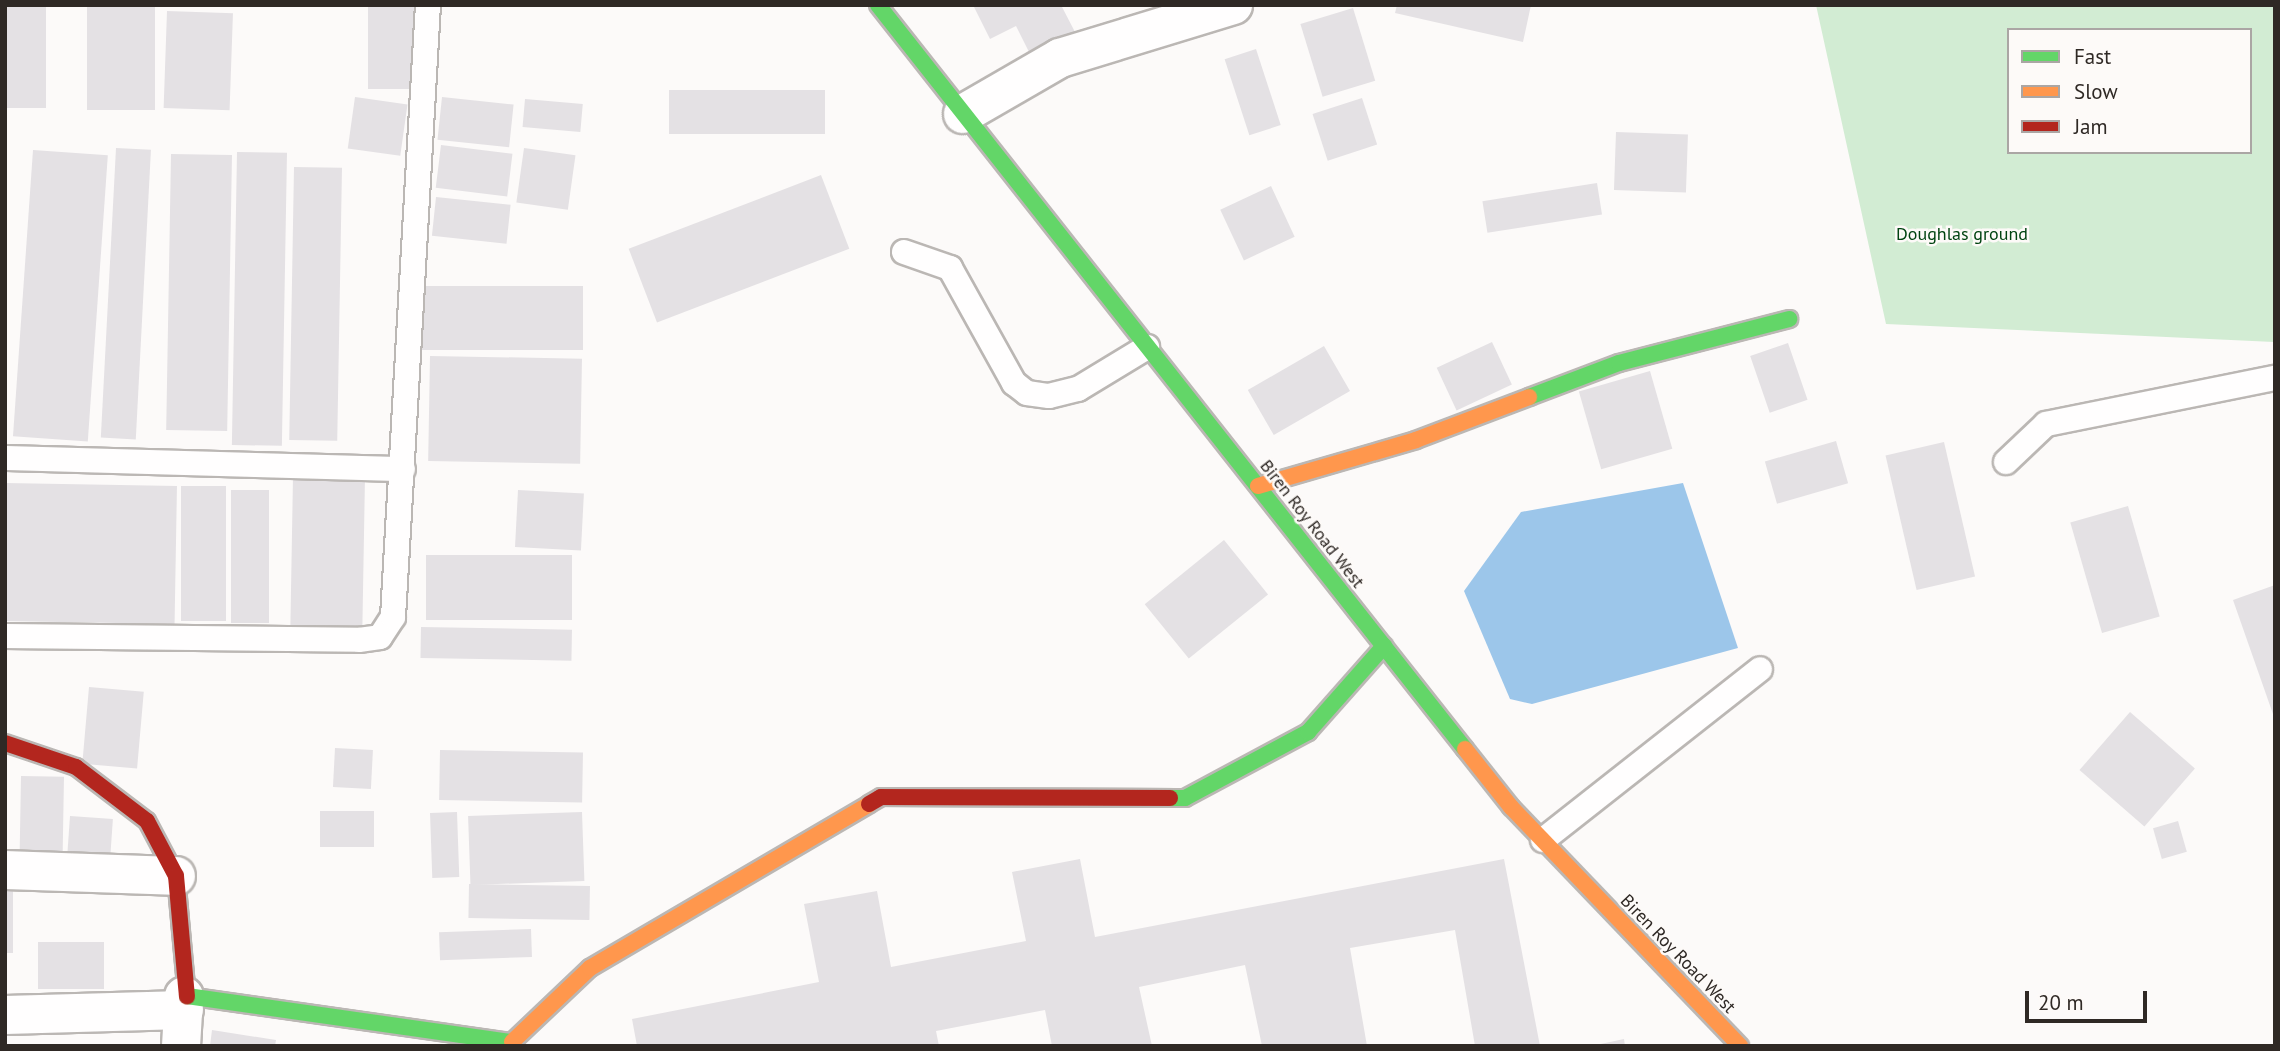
<!DOCTYPE html>
<style>
body{margin:0}
#map{position:relative;width:2280px;height:1051px;overflow:hidden;background:#fcfaf9;font-family:"PT Sans",sans-serif}
div>[style]{position:absolute}
[style*='--x']{left:calc(var(--x)*1px);top:calc(var(--y)*1px);width:calc(var(--w)*1px);rotate:calc(var(--a)*1deg)}
.green>*{inset:0;background:#d2ecd3}
.water>*{inset:0;background:#9cc6ea}
.building>*{inset:0;background:#e4e1e4;transform-origin:0 0}
.roads{filter:drop-shadow(2px 0 #bbb7b4) drop-shadow(-2px 0 #bbb7b4) drop-shadow(0 2px #bbb7b4) drop-shadow(0 -2px #bbb7b4)}
.lane>*{height:24px;margin:-12px;padding:0 12px;transform-origin:12px;border-radius:12px;background:#fffefe}
.street>*{height:38px;margin:-19px;padding:0 19px;transform-origin:19px;border-radius:19px;background:#fffefe}
.fast>*{height:16px;margin:-8px;padding:0 8px;transform-origin:8px;border-radius:8px;background:#63d668}
.slow>*{height:16px;margin:-8px;padding:0 8px;transform-origin:8px;border-radius:8px;background:#ff974d}
.jam>*{height:16px;margin:-8px;padding:0 8px;transform-origin:8px;border-radius:8px;background:#b3261e}
span{translate:-50% -50%;white-space:nowrap;text-align:center;line-height:1.15;-webkit-text-stroke:5px #fdfaf8;paint-order:stroke}
.park-label{font-size:18px;color:#041}
.street-label{font-size:18px;color:#2f2925}
.frame{position:absolute;inset:0;border:7px solid #2f2925;pointer-events:none}
.legend{position:absolute;left:2007px;top:28px;width:245px;height:126px;box-sizing:border-box;background:#fdfaf8;border:2px solid #aba6a4;margin:0;padding:9px 12px;list-style:none;font-size:21px;color:#2f2925}
.legend li{display:flex;align-items:center;gap:14px;height:35px}
.legend b{width:35px;border:2px solid #aba6a4}
.scale{position:absolute;left:2025px;top:991px;width:122px;height:32px;box-sizing:border-box;border:4px solid #2f2925;border-top:0;padding-left:9px;font-size:21px;line-height:24px;white-space:nowrap;color:#2f2925;-webkit-text-stroke:5px #fdfaf8;paint-order:stroke}
</style>
<div id="map">
<div class="green">
<div style="clip-path:polygon(evenodd,1816px 5px,2275px 5px,2274px 342px,1886px 324px,1816px 5px,2009px 30px,2250px 30px,2250px 152px,2009px 152px,2009px 30px)"></div>
</div>
<div class="water">
<div style="clip-path:polygon(1683px 483px,1738px 648px,1532px 704px,1510px 699px,1464px 591px,1521px 512px)"></div>
</div>
<div class="building">
<div style="left:87px;top:5px;width:68px;height:105px"></div>
<div style="left:368px;top:5px;width:46px;height:84px"></div>
<div style="clip-path:polygon(973px 5px,1061px 5px,1075px 32px,1030px 54px,1016px 26px,990px 39px)"></div>
<div style="clip-path:polygon(1397px 5px,1531px 5px,1523px 42px,1395px 13px)"></div>
<div style="left:5px;top:6px;width:41px;height:102px"></div>
<div style="left:1353px;top:8px;width:76px;height:55px;rotate:73deg"></div>
<div style="left:167px;top:11px;width:66px;height:97px;rotate:2deg"></div>
<div style="left:1256px;top:49px;width:80px;height:33px;rotate:72deg"></div>
<div style="left:669px;top:90px;width:156px;height:44px"></div>
<div style="left:355px;top:97px;width:53px;height:52px;rotate:8deg"></div>
<div style="left:442px;top:97px;width:72px;height:43px;rotate:6deg"></div>
<div style="left:1362px;top:98px;width:49px;height:52px;rotate:72deg"></div>
<div style="left:525px;top:99px;width:58px;height:28px;rotate:5deg"></div>
<div style="left:1616px;top:132px;width:72px;height:58px;rotate:2deg"></div>
<div style="left:441px;top:145px;width:72px;height:43px;rotate:7deg"></div>
<div style="left:116px;top:148px;width:35px;height:290px;rotate:3deg"></div>
<div style="left:524px;top:148px;width:52px;height:55px;rotate:8deg"></div>
<div style="left:33px;top:150px;width:75px;height:287px;rotate:4deg"></div>
<div style="left:237px;top:152px;width:50px;height:293px;rotate:1deg"></div>
<div style="left:171px;top:154px;width:61px;height:276px;rotate:1deg"></div>
<div style="left:294px;top:167px;width:48px;height:273px;rotate:1deg"></div>
<div style="left:821px;top:175px;width:79px;height:206px;rotate:69deg"></div>
<div style="left:1597px;top:183px;width:32px;height:116px;rotate:81deg"></div>
<div style="left:1271px;top:186px;width:56px;height:56px;rotate:65deg"></div>
<div style="left:436px;top:197px;width:75px;height:39px;rotate:6deg"></div>
<div style="left:422px;top:286px;width:161px;height:64px"></div>
<div style="left:1492px;top:342px;width:47px;height:61px;rotate:65deg"></div>
<div style="left:1788px;top:343px;width:60px;height:40px;rotate:71deg"></div>
<div style="left:1324px;top:346px;width:52px;height:88px;rotate:60deg"></div>
<div style="left:430px;top:356px;width:152px;height:105px;rotate:1deg"></div>
<div style="left:1650px;top:371px;width:81px;height:74px;rotate:74deg"></div>
<div style="left:1836px;top:441px;width:44px;height:74px;rotate:74deg"></div>
<div style="left:1944px;top:442px;width:138px;height:60px;rotate:77deg"></div>
<div style="left:293px;top:476px;width:72px;height:154px;rotate:1deg"></div>
<div style="left:5px;top:483px;width:172px;height:138px;rotate:1deg"></div>
<div style="left:181px;top:486px;width:45px;height:135px"></div>
<div style="left:231px;top:490px;width:38px;height:133px"></div>
<div style="left:518px;top:490px;width:66px;height:57px;rotate:3deg"></div>
<div style="left:2128px;top:506px;width:115px;height:60px;rotate:74deg"></div>
<div style="left:1224px;top:540px;width:70px;height:102px;rotate:51deg"></div>
<div style="left:426px;top:555px;width:146px;height:65px"></div>
<div style="clip-path:polygon(2275px 585px,2275px 717px,2274px 717px,2233px 600px)"></div>
<div style="left:421px;top:627px;width:151px;height:31px;rotate:1deg"></div>
<div style="left:89px;top:687px;width:55px;height:77px;rotate:5deg"></div>
<div style="left:2130px;top:712px;width:86px;height:77px;rotate:41deg"></div>
<div style="left:335px;top:748px;width:38px;height:39px;rotate:3deg"></div>
<div style="left:440px;top:750px;width:143px;height:50px;rotate:1deg"></div>
<div style="left:21px;top:776px;width:43px;height:79px;rotate:1deg"></div>
<div style="left:374px;top:811px;width:36px;height:54px;rotate:90deg"></div>
<div style="left:457px;top:812px;width:65px;height:27px;rotate:88deg"></div>
<div style="left:582px;top:812px;width:69px;height:114px;rotate:88deg"></div>
<div style="left:70px;top:816px;width:43px;height:41px;rotate:4deg"></div>
<div style="left:2178px;top:821px;width:32px;height:26px;rotate:74deg"></div>
<div style="clip-path:polygon(1080px 859px,1095px 937px,1504px 859px,1540px 1046px,1475px 1046px,1455px 930px,1350px 948px,1367px 1046px,1262px 1046px,1245px 965px,1139px 987px,1152px 1046px,1052px 1046px,1045px 1010px,936px 1031px,939px 1046px,637px 1046px,632px 1019px,819px 982px,804px 904px,877px 891px,891px 967px,1026px 941px,1012px 872px)"></div>
<div style="left:5px;top:876px;width:8px;height:77px"></div>
<div style="left:469px;top:884px;width:121px;height:34px;rotate:1deg"></div>
<div style="left:531px;top:929px;width:28px;height:92px;rotate:88deg"></div>
<div style="left:104px;top:942px;width:47px;height:66px;rotate:90deg"></div>
<div style="clip-path:polygon(212px 1030px,276px 1040px,275px 1046px,210px 1046px)"></div>
<div style="clip-path:polygon(1624px 1039px,1625px 1046px,1596px 1046px,1596px 1045px)"></div>
</div>
<div class="roads">
<div class="lane">
<div style="--x:904;--y:252;--w:49;--a:19.2"></div>
<div style="--x:950;--y:268;--w:132;--a:60.9"></div>
<div style="--x:1014;--y:383;--w:16;--a:38"></div>
<div style="--x:1027;--y:393;--w:22;--a:8"></div>
<div style="--x:1049;--y:396;--w:30;--a:-14"></div>
<div style="--x:1078;--y:389;--w:81;--a:-31.3"></div>
<div style="--x:5;--y:458;--w:398;--a:1.6"></div>
<div style="--x:2006;--y:462;--w:55;--a:-43.5"></div>
<div style="--x:2046;--y:424;--w:234;--a:-11.4"></div>
<div style="--x:5;--y:636;--w:354;--a:0.6"></div>
<div style="--x:359;--y:640;--w:21;--a:-8"></div>
<div style="--x:380;--y:637;--w:24;--a:-57"></div>
<div style="--x:393;--y:617;--w:613;--a:-86.73"></div>
<div style="--x:1543;--y:840;--w:276;--a:-38.2"></div>
</div>
<div class="street">
<div style="--x:963;--y:114;--w:112;--a:-30"></div>
<div style="--x:1060;--y:58;--w:181;--a:-17"></div>
<div style="--x:5;--y:870;--w:171;--a:2"></div>
<div style="--x:5;--y:1015;--w:179;--a:-1.6"></div>
<div style="--x:181;--y:1046;--w:50;--a:-86.6"></div>
</div>
<div class="fast">
<div style="--x:878;--y:5;--w:948;--a:51.73"></div>
<div style="--x:1529;--y:397;--w:96;--a:-20.7"></div>
<div style="--x:1619;--y:363;--w:176;--a:-14.5"></div>
<div style="--x:1170;--y:798;--w:15;--a:0"></div>
<div style="--x:1185;--y:798;--w:140;--a:-28.2"></div>
<div style="--x:1308;--y:732;--w:115;--a:-48.5"></div>
<div style="--x:187;--y:996;--w:328;--a:8.1"></div>
</div>
<div class="slow">
<div style="--x:1258;--y:486;--w:165;--a:-16.2"></div>
<div style="--x:1416;--y:440;--w:121;--a:-20.8"></div>
<div style="--x:1465;--y:749;--w:74;--a:51.6"></div>
<div style="--x:1511;--y:807;--w:331;--a:46.2"></div>
<div style="--x:512;--y:1042;--w:108;--a:-43.5"></div>
<div style="--x:590;--y:968;--w:324;--a:-30.4"></div>
</div>
<div class="jam">
<div style="--x:5;--y:743;--w:75;--a:18.7"></div>
<div style="--x:76;--y:767;--w:89;--a:37.3"></div>
<div style="--x:147;--y:821;--w:62;--a:62.2"></div>
<div style="--x:176;--y:876;--w:121;--a:84.8"></div>
<div style="--x:869;--y:804;--w:14;--a:-30"></div>
<div style="--x:881;--y:797;--w:289;--a:0.2"></div>
</div>
</div>
<div class="park-label">
<span style="left:1962px;top:234px">Doughlas ground</span>
</div>
<div class="street-label">
<span style="left:1312px;top:524px;rotate:52deg">Biren Roy Road West</span>
<span style="left:1678px;top:954px;rotate:46deg">Biren Roy Road West</span>
</div>
<div class="frame"></div>
<ul class="legend">
<li><b style="height:9px;background:#63d668"></b>Fast</li>
<li><b style="height:9px;background:#ff974d"></b>Slow</li>
<li><b style="height:9px;background:#b3261e"></b>Jam</li>
</ul>
<div class="scale">20 m</div>
</div>
